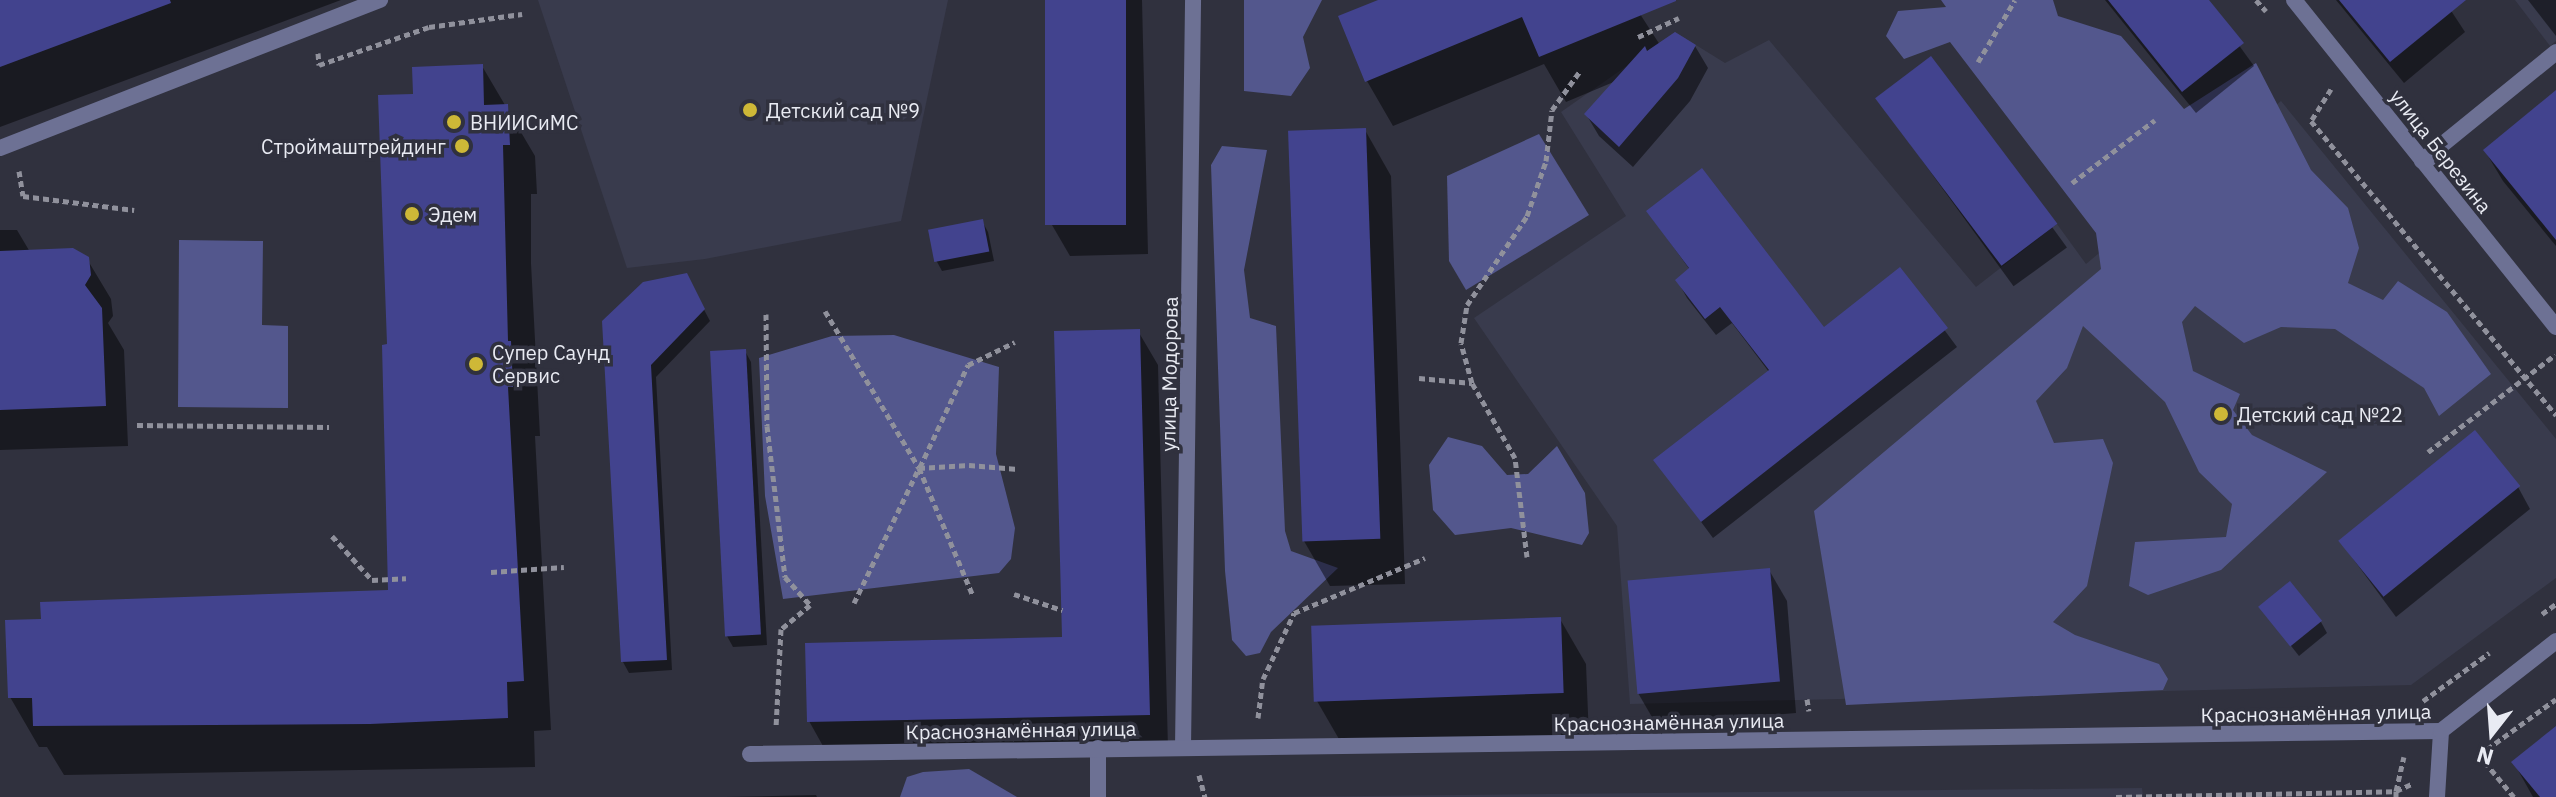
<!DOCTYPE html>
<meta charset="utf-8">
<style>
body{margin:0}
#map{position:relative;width:2556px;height:797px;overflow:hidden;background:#30313e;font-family:"IBM Plex Sans",sans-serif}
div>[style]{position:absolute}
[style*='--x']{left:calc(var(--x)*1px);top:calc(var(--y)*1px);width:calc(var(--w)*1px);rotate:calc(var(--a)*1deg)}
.built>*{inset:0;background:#393b4d}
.green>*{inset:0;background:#53578d}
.shadow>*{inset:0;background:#0007;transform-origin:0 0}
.building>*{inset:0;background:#42438e;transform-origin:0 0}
.path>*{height:5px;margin-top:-2.5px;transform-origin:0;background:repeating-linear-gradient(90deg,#90919c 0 6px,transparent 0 10px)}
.service>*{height:16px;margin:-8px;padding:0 8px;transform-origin:8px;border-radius:8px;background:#6d7194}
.minor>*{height:16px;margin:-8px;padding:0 8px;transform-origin:8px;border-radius:8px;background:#6d7194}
.tertiary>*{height:16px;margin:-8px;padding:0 8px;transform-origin:8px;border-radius:8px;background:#6d7194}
.dots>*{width:22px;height:22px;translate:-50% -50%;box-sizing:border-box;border:4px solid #30313e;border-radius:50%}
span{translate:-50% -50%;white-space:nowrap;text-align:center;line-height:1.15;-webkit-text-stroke:7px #30313e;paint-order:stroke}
.poi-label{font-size:20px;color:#e9ebf3}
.left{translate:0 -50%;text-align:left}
.right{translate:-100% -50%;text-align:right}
.street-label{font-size:20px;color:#e9ebf3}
.north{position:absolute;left:2452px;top:693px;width:80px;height:80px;-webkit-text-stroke:6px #30313e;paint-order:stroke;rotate:197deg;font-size:22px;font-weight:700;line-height:32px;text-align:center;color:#e9ebf3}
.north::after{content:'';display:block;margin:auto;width:28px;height:36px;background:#e9ebf3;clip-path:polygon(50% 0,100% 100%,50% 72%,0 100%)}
</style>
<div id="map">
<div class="built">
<div style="clip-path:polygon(538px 0,948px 0,901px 221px,705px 259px,627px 268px)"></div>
<div style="clip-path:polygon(2515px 0,2556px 0,2556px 41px,2550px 46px)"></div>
<div style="clip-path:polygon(1675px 32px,1725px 63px,1769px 40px,1976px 287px,2057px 224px,2086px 264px,2281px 101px,2556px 439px,2556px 578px,2411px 685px,1630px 704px,1617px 526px,1474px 318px,1626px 216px,1561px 112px)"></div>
<div style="clip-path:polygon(2142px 788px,2143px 797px,1269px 797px)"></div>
</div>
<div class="green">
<div style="clip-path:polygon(1244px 0,1322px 0,1303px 37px,1310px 68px,1291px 96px,1244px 91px)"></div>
<div style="clip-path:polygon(1941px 0,2053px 0,2058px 16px,2121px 36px,2184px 109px,2256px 63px,2311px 170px,2348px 208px,2359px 248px,2348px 283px,2383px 300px,2398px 281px,2447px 312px,2491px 374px,2439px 416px,2424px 388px,2335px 329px,2281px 327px,2244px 343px,2195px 306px,2182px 322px,2193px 371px,2240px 394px,2233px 410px,2252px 435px,2327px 472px,2221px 570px,2148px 595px,2129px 586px,2135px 542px,2226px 537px,2232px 504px,2199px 472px,2165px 402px,2083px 326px,2067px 368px,2036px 401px,2054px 443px,2103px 439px,2113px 463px,2087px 586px,2053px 622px,2075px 635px,2159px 664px,2168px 679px,2163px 690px,1846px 705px,1814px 511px,2101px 269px,2096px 233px,1950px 42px,1904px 59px,1886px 36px,1898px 11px,1946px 7px)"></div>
<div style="clip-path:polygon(1539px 134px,1589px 215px,1466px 290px,1449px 261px,1447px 176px)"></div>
<div style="clip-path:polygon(1222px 146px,1267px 150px,1244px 270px,1250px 318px,1276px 326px,1285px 531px,1291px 551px,1338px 568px,1271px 632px,1260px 653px,1246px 656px,1232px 640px,1225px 571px,1211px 165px)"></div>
<div style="clip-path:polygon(179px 240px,263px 241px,262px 325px,288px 326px,288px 408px,178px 407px)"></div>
<div style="clip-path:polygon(894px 335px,999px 367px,996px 454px,1015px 528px,1011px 559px,999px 573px,783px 599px,765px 496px,759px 358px,832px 336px)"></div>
<div style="clip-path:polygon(1448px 437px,1482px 446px,1507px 475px,1528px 474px,1557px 446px,1585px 493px,1589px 533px,1582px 545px,1511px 528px,1455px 535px,1433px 510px,1429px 465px)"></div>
<div style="clip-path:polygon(969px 769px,1017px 797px,900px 797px,907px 777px,923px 772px)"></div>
</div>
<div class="shadow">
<div style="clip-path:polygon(0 0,341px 0,0 127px)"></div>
<div style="clip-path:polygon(1046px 0,1142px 0,1148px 254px,1070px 256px,1052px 225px)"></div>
<div style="clip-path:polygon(1383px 0,1631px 0,1660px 45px,1695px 46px,1708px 68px,1690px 101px,1633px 167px,1599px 136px,1586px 114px,1616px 81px,1566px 102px,1544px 64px,1393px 126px,1367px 81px)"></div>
<div style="clip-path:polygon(2105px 0,2206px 0,2254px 66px,2196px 113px)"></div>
<div style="clip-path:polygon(2336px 0,2444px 0,2465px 32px,2404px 83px)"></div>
<div style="clip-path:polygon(2528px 0,2556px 0,2556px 36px)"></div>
<div style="left:1930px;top:59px;width:233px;height:66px;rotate:54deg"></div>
<div style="clip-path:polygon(482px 66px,535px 156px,537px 194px,531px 194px,531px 263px,540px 436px,535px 436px,551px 730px,534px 731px,535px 767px,64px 775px,47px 747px,39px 747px,10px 697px,390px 592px,389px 346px,415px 96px)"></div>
<div style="clip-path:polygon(2556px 112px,2556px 246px,2503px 181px,2485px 151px)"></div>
<div style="clip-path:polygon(1365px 130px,1391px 176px,1405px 584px,1330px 586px,1304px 541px)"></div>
<div style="clip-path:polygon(1648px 212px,1823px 330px,1900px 270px,1957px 347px,1713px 538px,1656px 461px,1769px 372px,1732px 323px,1716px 335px,1687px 298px,1677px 280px,1690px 270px)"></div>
<div style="clip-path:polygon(982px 221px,988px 232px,994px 261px,942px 271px,936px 260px)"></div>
<div style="clip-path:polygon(0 230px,17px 230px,30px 252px,87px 259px,111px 299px,113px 316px,108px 323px,124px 350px,128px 446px,0 450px)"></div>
<div style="clip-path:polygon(692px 287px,710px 321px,656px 377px,672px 670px,629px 673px,623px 662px,604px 322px)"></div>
<div style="clip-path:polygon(1138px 331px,1158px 365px,1168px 748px,828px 755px,809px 721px,1065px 639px)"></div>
<div style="clip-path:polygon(745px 351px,751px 362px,767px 645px,733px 647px,727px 636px)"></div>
<div style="clip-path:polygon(2518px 487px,2530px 509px,2396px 617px,2340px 541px)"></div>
<div style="clip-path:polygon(1769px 570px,1787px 601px,1796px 713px,1656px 724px,1638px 693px)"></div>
<div style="clip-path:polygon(2261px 608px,2321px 622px,2327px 633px,2299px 656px)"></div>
<div style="clip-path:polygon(1560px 619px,1586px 664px,1589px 738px,1343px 746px,1317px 701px)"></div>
<div style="clip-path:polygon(2556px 728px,2556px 797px,2533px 797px,2514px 763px)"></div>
<div style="clip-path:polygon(816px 795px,817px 797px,725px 797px)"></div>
</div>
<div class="building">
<div style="clip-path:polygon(0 0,170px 0,171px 3px,0 67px)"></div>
<div style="left:1045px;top:0;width:81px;height:225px"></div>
<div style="clip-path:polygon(1378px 0,1676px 0,1676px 1px,1539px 57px,1522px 17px,1365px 82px,1338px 16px)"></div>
<div style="clip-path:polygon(2108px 0,2209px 0,2244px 43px,2182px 92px)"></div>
<div style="clip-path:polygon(2339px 0,2466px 0,2390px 62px)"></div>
<div style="clip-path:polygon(1675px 32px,1696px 45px,1678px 78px,1619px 147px,1584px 114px,1645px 46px,1647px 51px)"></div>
<div style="left:1931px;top:56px;width:210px;height:70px;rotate:53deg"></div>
<div style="clip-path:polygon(483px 64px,484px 105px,508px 104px,510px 145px,503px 145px,508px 341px,511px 341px,513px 387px,508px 387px,524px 681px,507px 682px,508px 718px,370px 724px,33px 726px,32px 698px,8px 698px,5px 620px,41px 619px,40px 602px,388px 590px,382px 345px,387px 344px,378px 95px,413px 94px,412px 67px)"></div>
<div style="clip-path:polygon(2556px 90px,2556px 240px,2483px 150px)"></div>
<div style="left:1366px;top:128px;width:411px;height:78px;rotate:88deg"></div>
<div style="clip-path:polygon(1702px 168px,1824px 327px,1900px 267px,1948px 328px,1701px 522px,1653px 460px,1769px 370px,1720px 307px,1705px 319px,1675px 280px,1689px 268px,1646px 211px)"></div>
<div style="left:983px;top:219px;width:33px;height:56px;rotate:79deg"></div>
<div style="clip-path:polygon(73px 248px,89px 257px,91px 275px,85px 285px,102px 308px,106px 406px,0 410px,0 251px)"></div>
<div style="clip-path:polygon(687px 273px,705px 309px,651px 365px,667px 660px,621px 662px,602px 321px,643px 282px)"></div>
<div style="clip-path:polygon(1140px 329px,1150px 715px,807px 722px,805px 643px,1062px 637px,1054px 331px)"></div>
<div style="left:746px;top:349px;width:286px;height:36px;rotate:87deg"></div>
<div style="left:2475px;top:430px;width:72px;height:176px;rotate:51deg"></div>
<div style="left:1770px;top:568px;width:114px;height:143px;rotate:85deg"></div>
<div style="left:2290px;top:581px;width:51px;height:41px;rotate:51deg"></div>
<div style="left:1561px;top:617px;width:76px;height:250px;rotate:88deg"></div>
<div style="clip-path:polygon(2556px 726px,2556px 797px,2540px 797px,2511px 762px)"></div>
</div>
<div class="path">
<div style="--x:2256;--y:0;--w:15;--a:48"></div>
<div style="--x:1638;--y:37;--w:45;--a:-24.9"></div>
<div style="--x:318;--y:53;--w:12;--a:85"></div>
<div style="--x:319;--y:65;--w:116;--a:-19.1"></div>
<div style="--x:429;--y:27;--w:94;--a:-8"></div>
<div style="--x:1978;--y:62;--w:72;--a:-59.2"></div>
<div style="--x:2331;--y:89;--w:38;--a:122"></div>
<div style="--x:2311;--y:121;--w:383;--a:50.2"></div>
<div style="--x:19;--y:171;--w:25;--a:81"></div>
<div style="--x:23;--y:196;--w:112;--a:7.2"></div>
<div style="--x:2072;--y:183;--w:104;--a:-37.2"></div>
<div style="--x:825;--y:311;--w:183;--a:59.1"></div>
<div style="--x:919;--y:468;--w:139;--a:67.1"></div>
<div style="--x:766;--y:314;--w:112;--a:89.5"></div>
<div style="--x:767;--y:426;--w:152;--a:83.2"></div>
<div style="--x:785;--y:577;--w:38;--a:48"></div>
<div style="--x:810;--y:605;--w:38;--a:140"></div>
<div style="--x:781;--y:629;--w:99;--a:92.9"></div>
<div style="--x:1419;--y:378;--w:53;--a:5.4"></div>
<div style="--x:137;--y:425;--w:192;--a:0.6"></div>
<div style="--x:2428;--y:452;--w:160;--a:-37.4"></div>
<div style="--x:920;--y:467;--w:113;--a:-64.8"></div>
<div style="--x:968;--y:365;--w:52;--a:-26.1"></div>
<div style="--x:332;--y:536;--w:59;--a:47.7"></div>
<div style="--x:372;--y:580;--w:34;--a:-3"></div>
<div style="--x:1527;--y:557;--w:100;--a:-96.9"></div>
<div style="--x:1515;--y:458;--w:86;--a:-119.8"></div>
<div style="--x:1472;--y:383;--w:41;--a:-105.4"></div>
<div style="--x:1461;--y:343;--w:38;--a:-81"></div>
<div style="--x:1467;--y:305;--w:107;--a:-56"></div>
<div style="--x:1527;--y:216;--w:58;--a:-70.9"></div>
<div style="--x:1546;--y:161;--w:51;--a:-83.3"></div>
<div style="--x:1552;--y:110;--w:48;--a:-54.3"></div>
<div style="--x:491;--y:572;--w:73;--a:-3.9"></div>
<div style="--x:1014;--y:594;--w:51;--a:18.4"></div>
<div style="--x:854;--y:603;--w:150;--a:-64.3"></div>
<div style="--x:919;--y:468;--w:50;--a:-3.4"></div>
<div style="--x:969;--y:465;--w:49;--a:4.7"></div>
<div style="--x:2542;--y:614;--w:17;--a:-36"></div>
<div style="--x:1807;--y:699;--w:12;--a:81"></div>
<div style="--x:2423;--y:701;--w:82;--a:-36"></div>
<div style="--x:1258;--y:718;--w:39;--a:-83"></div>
<div style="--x:1263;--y:679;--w:73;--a:-64.8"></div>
<div style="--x:1294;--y:613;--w:142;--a:-22.8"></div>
<div style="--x:1199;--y:775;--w:23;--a:75"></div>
<div style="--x:2116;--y:797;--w:280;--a:-1.2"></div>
<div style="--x:2396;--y:791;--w:35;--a:-77"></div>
<div style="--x:2396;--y:797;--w:6;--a:-90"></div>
<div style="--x:2396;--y:791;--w:17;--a:-24"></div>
<div style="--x:2514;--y:797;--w:55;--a:-129.8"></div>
<div style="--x:2479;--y:755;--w:95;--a:-36"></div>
</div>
<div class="service">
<div style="--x:0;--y:148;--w:408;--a:-21.3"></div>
<div style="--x:2422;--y:161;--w:173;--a:-39.1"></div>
<div style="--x:1098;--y:748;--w:49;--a:90"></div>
</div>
<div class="minor">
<div style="--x:2294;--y:0;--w:419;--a:51.3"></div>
<div style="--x:1183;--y:748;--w:748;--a:-89.23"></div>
<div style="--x:750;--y:754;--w:1691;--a:-0.78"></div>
</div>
<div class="tertiary">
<div style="--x:2437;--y:797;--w:66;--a:-86.5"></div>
<div style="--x:2441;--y:731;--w:146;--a:-38"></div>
</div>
<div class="dots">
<div style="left:750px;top:110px;background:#ceb837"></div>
<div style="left:454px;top:122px;background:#ceb837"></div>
<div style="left:462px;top:146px;background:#ceb837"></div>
<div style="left:412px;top:214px;background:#ceb837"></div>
<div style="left:476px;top:364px;background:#ceb837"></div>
<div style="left:2221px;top:414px;background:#ceb837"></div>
</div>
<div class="poi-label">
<span class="left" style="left:766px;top:110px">Детский сад №9</span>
<span class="left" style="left:470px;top:122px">ВНИИСиМС</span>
<span class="right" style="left:446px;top:146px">Строймаштрейдинг</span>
<span class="left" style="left:428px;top:214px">Эдем</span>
<span class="left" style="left:492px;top:364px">Супер Саунд<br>Сервис</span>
<span class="left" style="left:2237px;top:414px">Детский сад №22</span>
</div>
<div class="street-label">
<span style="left:2441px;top:151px;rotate:52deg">улица Березина</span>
<span style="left:1169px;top:374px;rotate:-89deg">улица Модорова</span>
<span style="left:2316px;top:713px;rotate:-1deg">Краснознамённая улица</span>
<span style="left:1669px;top:722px;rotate:-1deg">Краснознамённая улица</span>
<span style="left:1021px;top:730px;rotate:-1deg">Краснознамённая улица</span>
</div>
<div class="north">N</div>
</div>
